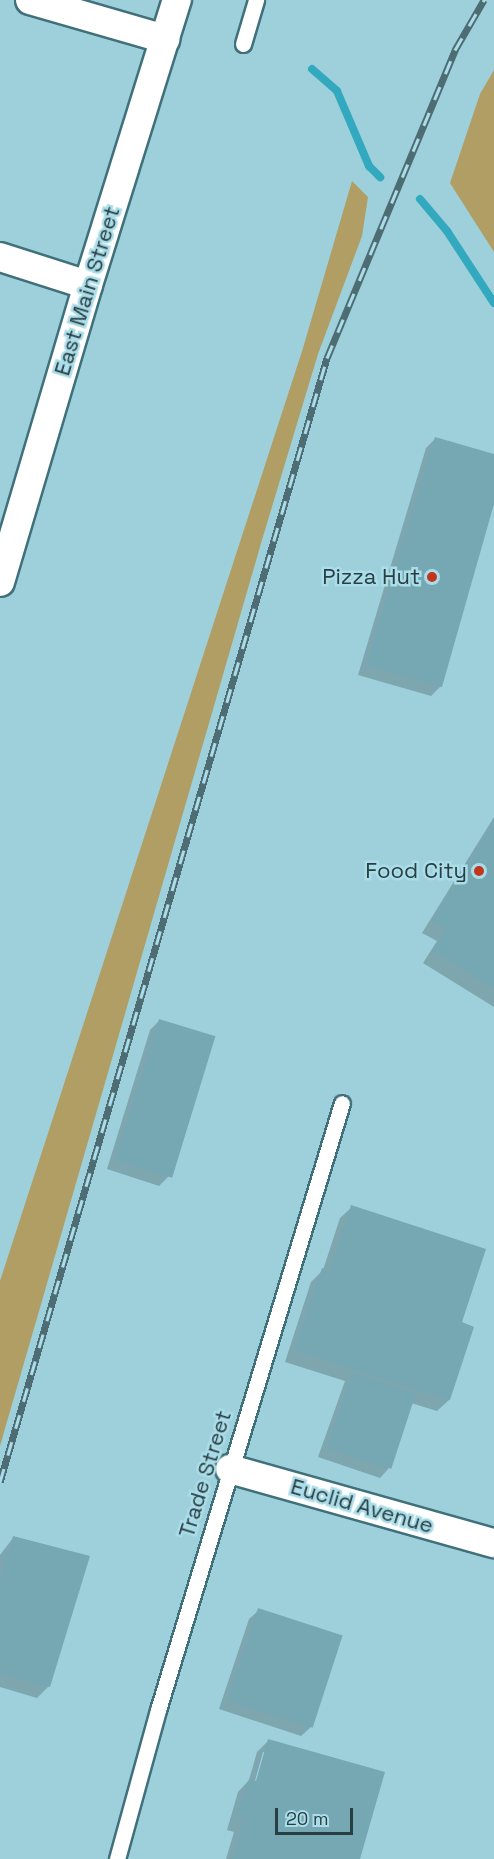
<!DOCTYPE html>
<style>
body{margin:0}
#map{position:relative;width:494px;height:1859px;overflow:hidden;background:#9dd0db;font-family:"Space Grotesk",sans-serif}
div>[style]{position:absolute}
[style*='--x']{left:calc(var(--x)*1px);top:calc(var(--y)*1px);width:calc(var(--w)*1px);rotate:calc(var(--a)*1deg)}
.green>*{inset:0;background:#b09e64}
.shadow>*{inset:0;background:#0003}
.stream>*{height:8px;margin:-4px;padding:0 4px;transform-origin:4px;border-radius:4px;background:#33a9bf}
.building>*{inset:0;background:#76a8b3;transform-origin:0 0}
.roads{filter:drop-shadow(2px 0 #40717b) drop-shadow(-2px 0 #40717b) drop-shadow(0 2px #40717b) drop-shadow(0 -2px #40717b)}
.lane>*{height:15px;margin:-7.5px;padding:0 7.5px;transform-origin:7.5px;border-radius:7.5px;background:#fff}
.street>*{height:28px;margin:-14px;padding:0 14px;transform-origin:14px;border-radius:14px;background:#fff}
.rail>*{height:7px;margin-top:-3.5px;transform-origin:0;background:repeating-linear-gradient(90deg,#aadde8 0 14px,#4d6c73 0 28px);box-sizing:border-box;border-block:2px solid #4d6c73}
.dots>*{width:16px;height:16px;translate:-50% -50%;box-sizing:border-box;border:3px solid #aadde8;border-radius:50%}
span{translate:-50% -50%;white-space:nowrap;text-align:center;line-height:1.15;-webkit-text-stroke:5px #aadde8;paint-order:stroke}
.street-label{font-size:22px;color:#293e43}
.poi-label{font-size:22px;color:#293e43}
.right{translate:-100% -50%;text-align:right}
.scale{position:absolute;left:275px;top:1808px;width:78px;height:27px;box-sizing:border-box;border:3px solid #293e43;border-top:0;padding-left:8px;font-size:18px;line-height:21px;white-space:nowrap;color:#293e43;-webkit-text-stroke:4px #aadde8;paint-order:stroke}
</style>
<div id="map">
<div class="green">
<div style="clip-path:polygon(494px 70px,494px 252px,450px 183px,480px 94px)"></div>
<div style="clip-path:polygon(352px 181px,368px 197px,362px 236px,318px 354px,262px 540px,0 1446px,0 1281px,303px 348px)"></div>
</div>
<div class="shadow">
<div style="clip-path:polygon(435px 439px,494px 455px,494px 499px,441px 686px,431px 696px,358px 675px,426px 448px)"></div>
<div style="clip-path:polygon(494px 817px,494px 1007px,423px 963px,437px 941px,422px 933px)"></div>
<div style="clip-path:polygon(160px 1020px,169px 1176px,159px 1186px,107px 1169px,150px 1030px)"></div>
<div style="clip-path:polygon(352px 1207px,460px 1323px,473px 1327px,449px 1400px,437px 1411px,411px 1403px,389px 1468px,380px 1478px,318px 1457px,345px 1381px,285px 1362px,311px 1282px,323px 1270px,340px 1218px)"></div>
<div style="clip-path:polygon(13px 1538px,49px 1686px,37px 1698px,0 1687px,0 1555px)"></div>
<div style="clip-path:polygon(259px 1610px,341px 1636px,311px 1727px,301px 1736px,219px 1709px,249px 1619px)"></div>
<div style="clip-path:polygon(evenodd,269px 1740px,359px 1859px,226px 1859px,234px 1832px,227px 1830px,238px 1792px,249px 1780px,257px 1752px,269px 1740px,263px 1752px,266px 1752px,255px 1789px,253px 1788px,263px 1752px)"></div>
</div>
<div class="stream">
<div style="--x:312;--y:69;--w:33;--a:41"></div>
<div style="--x:337;--y:91;--w:82;--a:66.9"></div>
<div style="--x:369;--y:166;--w:16;--a:45"></div>
<div style="--x:420;--y:199;--w:42;--a:49.8"></div>
<div style="--x:447;--y:231;--w:86;--a:56.9"></div>
</div>
<div class="building">
<div style="clip-path:polygon(435px 437px,494px 454px,494px 504px,442px 687px,366px 665px)"></div>
<div style="clip-path:polygon(494px 822px,494px 988px,433px 951px,447px 929px,432px 921px)"></div>
<div style="left:159px;top:1019px;width:59px;height:148px;rotate:17deg"></div>
<div style="clip-path:polygon(351px 1205px,486px 1249px,462px 1322px,474px 1327px,450px 1400px,295px 1350px,322px 1268px,330px 1271px)"></div>
<div style="left:352px;top:1373px;width:67px;height:79px;rotate:18deg"></div>
<div style="clip-path:polygon(13px 1536px,90px 1556px,50px 1687px,0 1673px,0 1580px)"></div>
<div style="left:258px;top:1608px;width:89px;height:97px;rotate:18deg"></div>
<div style="clip-path:polygon(268px 1739px,385px 1772px,360px 1859px,233px 1859px,244px 1820px,237px 1818px,249px 1779px,256px 1781px)"></div>
</div>
<div class="roads">
<div class="lane">
<div style="--x:243;--y:44;--w:46;--a:-73.5"></div>
<div style="--x:117;--y:1859;--w:155;--a:-74.6"></div>
<div style="--x:158;--y:1710;--w:634;--a:-73.14"></div>
</div>
<div class="street">
<div style="--x:30;--y:0;--w:141;--a:16.1"></div>
<div style="--x:0;--y:257;--w:92;--a:17.7"></div>
<div style="--x:0;--y:582;--w:310;--a:-73.5"></div>
<div style="--x:88;--y:285;--w:299;--a:-72.7"></div>
<div style="--x:230;--y:1469;--w:274;--a:15.7"></div>
</div>
</div>
<div class="rail">
<div style="--x:0;--y:1482;--w:1171;--a:-73.78"></div>
<div style="--x:327;--y:358;--w:334;--a:-67.4"></div>
<div style="--x:455;--y:50;--w:58;--a:-59.9"></div>
</div>
<div class="dots">
<div style="left:432px;top:577px;background:#c1361c"></div>
<div style="left:479px;top:871px;background:#c1361c"></div>
</div>
<div class="street-label">
<span style="left:87px;top:291px;rotate:-73deg">East Main Street</span>
<span style="left:205px;top:1474px;rotate:-73deg">Trade Street</span>
<span style="left:362px;top:1506px;rotate:16deg">Euclid Avenue</span>
</div>
<div class="poi-label">
<span class="right" style="left:420px;top:577px">Pizza Hut</span>
<span class="right" style="left:467px;top:871px">Food City</span>
</div>
<div class="scale">20 m</div>
</div>
